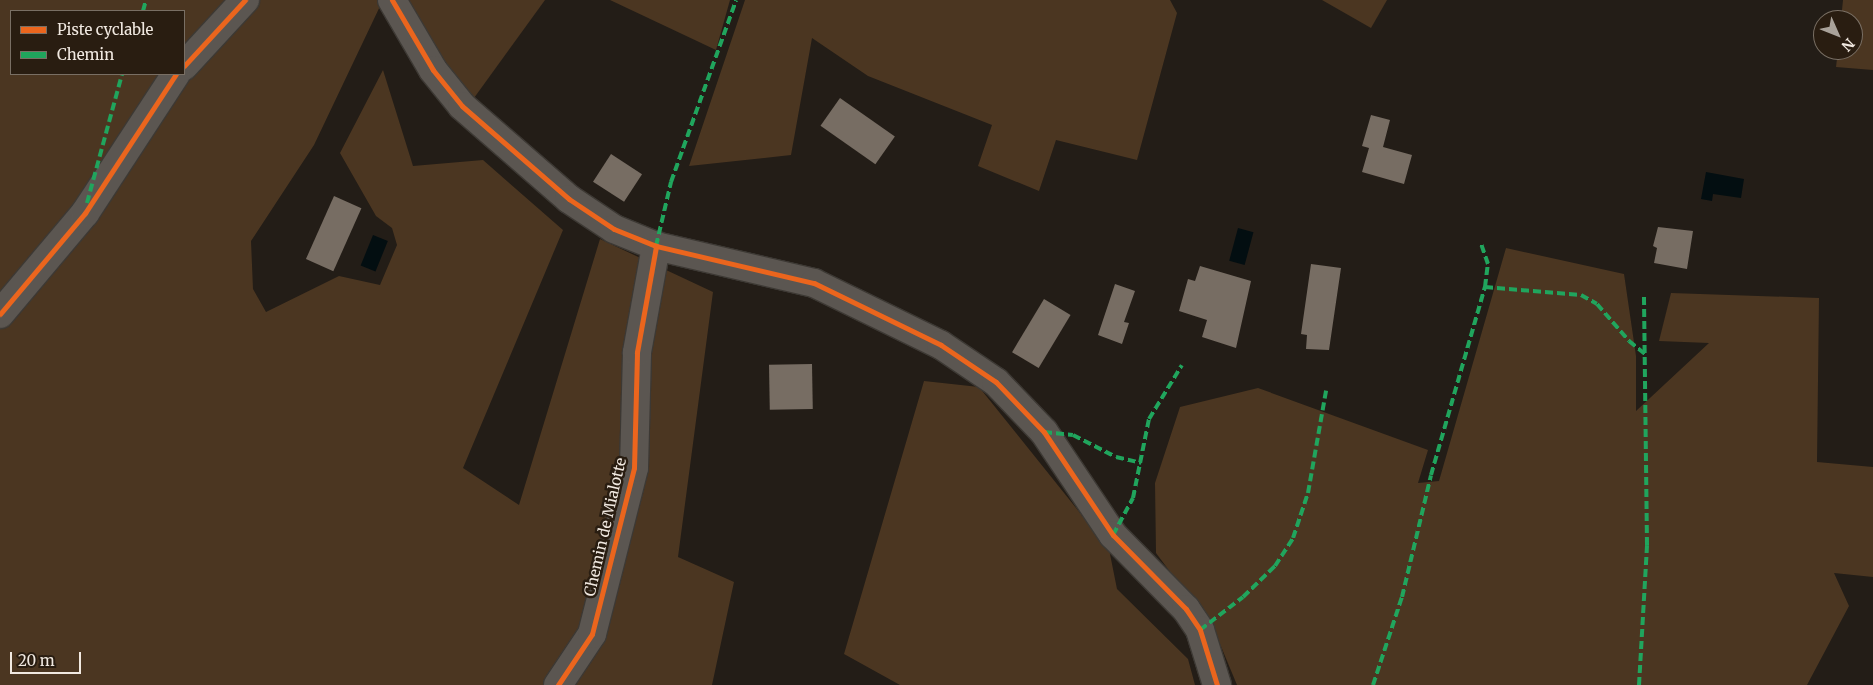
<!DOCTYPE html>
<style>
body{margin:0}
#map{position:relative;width:1873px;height:685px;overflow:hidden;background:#231d17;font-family:Merriweather,serif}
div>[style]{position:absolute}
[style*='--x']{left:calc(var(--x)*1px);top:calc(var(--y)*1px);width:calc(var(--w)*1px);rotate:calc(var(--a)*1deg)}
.green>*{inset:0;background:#4b3621}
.water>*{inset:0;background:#030e11;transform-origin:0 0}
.building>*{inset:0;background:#776d63;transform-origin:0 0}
.roads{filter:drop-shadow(1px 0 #3d3934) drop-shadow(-1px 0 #3d3934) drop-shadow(0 1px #3d3934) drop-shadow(0 -1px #3d3934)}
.minor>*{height:28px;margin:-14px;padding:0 14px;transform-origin:14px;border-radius:14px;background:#5b5651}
.quiet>*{height:4px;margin-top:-2px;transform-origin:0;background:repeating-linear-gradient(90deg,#20a55d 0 8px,transparent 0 12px)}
.cycleway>*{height:5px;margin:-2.5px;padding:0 2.5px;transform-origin:2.5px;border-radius:2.5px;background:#eb651d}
span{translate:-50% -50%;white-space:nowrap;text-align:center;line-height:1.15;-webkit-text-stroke:5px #291d11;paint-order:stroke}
.street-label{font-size:15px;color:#f1e9e1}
.legend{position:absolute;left:10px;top:10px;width:175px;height:65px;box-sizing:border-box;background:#291d11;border:1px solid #796f64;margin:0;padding:6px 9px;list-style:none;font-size:15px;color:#f1e9e1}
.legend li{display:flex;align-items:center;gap:10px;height:25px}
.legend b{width:25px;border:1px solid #796f64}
.north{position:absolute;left:1813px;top:10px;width:50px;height:50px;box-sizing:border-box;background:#291d11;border:1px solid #796f64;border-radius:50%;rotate:134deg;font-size:14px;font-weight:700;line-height:20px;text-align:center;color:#f1e9e1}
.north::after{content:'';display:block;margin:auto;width:18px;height:22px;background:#a9a29a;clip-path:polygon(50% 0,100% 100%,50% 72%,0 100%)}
.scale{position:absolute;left:10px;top:652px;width:71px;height:22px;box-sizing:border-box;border:2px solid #f1e9e1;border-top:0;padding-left:6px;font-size:15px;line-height:18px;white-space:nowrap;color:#f1e9e1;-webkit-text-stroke:4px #291d11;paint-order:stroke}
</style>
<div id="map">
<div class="green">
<div style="clip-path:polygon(evenodd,0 0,383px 0,314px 145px,251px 241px,253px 289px,266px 312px,339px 276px,380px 285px,397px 245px,392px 228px,376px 216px,340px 153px,383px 70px,413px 166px,483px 160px,563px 230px,463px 468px,519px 505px,600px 239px,713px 292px,678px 557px,734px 582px,712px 685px,0 685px,0 0,11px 11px,184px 11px,184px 74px,11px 74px,11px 11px)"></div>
<div style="clip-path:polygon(402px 0,545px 0,474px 98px,432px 65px)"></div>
<div style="clip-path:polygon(610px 0,730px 0,716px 50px)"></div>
<div style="clip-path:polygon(745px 0,1170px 0,1177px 13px,1137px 160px,1056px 140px,1039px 191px,978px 166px,992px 125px,868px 76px,812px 38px,791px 155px,689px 166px)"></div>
<div style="clip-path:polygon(1322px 0,1387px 0,1371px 28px)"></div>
<div style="clip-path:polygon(1843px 0,1873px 0,1873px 70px,1836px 67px,1838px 50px,1853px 50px,1853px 20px,1841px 20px)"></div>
<div style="clip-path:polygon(1506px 248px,1624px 274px,1636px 356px,1636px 411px,1709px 343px,1659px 341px,1671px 293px,1819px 298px,1817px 462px,1873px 467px,1873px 577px,1834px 573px,1849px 606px,1807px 685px,1237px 685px,1215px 632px,1156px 553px,1155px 483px,1180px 407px,1258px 388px,1428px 450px,1418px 483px,1439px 481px)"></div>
<div style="clip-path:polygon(924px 381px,979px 387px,1109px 549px,1117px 589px,1188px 659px,1195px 685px,900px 685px,844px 654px)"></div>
</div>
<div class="water">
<div style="clip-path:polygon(1706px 172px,1744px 179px,1741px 198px,1713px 194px,1712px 201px,1701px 199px)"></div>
<div style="left:1238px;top:228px;width:16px;height:34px;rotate:15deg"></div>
<div style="left:373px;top:235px;width:16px;height:33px;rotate:22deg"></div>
</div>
<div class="building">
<div style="left:840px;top:98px;width:67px;height:34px;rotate:35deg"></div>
<div style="clip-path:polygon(1371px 115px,1390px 120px,1383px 147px,1412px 155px,1404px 184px,1362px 172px,1369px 148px,1362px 146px)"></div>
<div style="left:611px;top:154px;width:37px;height:33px;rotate:33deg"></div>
<div style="left:334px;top:196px;width:30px;height:69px;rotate:24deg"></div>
<div style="clip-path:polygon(1658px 227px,1693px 231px,1687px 269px,1654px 263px,1657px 248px,1653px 246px)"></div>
<div style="clip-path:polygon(1311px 264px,1341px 268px,1329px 350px,1306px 349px,1307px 335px,1301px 334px)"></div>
<div style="clip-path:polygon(1200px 266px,1251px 281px,1236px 348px,1202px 337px,1207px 320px,1179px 311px,1188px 279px,1195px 281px)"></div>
<div style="clip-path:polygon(1115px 284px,1135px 291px,1124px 322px,1129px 323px,1122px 344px,1098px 335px)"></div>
<div style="left:1044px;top:299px;width:31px;height:62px;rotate:31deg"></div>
<div style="left:812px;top:364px;width:45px;height:43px;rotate:89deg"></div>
</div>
<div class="roads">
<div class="minor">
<div style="--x:392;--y:0;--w:81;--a:59.6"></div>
<div style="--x:433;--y:70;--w:46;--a:51.1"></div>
<div style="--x:462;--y:106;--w:142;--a:41"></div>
<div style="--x:569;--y:199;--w:54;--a:33.7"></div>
<div style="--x:614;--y:229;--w:45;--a:22"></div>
<div style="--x:656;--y:246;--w:162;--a:13.2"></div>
<div style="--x:814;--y:283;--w:141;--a:26"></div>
<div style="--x:941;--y:345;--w:66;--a:33.9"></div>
<div style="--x:996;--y:382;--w:69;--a:46.2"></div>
<div style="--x:1044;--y:432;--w:124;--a:56.2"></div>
<div style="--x:1113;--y:535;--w:104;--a:45.4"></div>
<div style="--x:1186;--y:609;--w:25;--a:56"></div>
<div style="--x:1200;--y:630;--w:58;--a:72.8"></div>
<div style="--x:184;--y:66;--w:90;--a:-47.3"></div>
<div style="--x:0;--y:314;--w:132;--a:-49.9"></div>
<div style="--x:85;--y:213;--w:166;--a:-56.8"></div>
<div style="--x:558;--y:685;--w:61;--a:-56.3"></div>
<div style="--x:592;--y:634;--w:171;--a:-75.8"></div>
<div style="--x:634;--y:468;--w:116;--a:-88.5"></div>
<div style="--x:637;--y:352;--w:108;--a:-79.8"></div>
</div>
</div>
<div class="quiet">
<div style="--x:143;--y:11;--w:11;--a:-75"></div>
<div style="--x:87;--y:203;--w:134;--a:-74.8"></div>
<div style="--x:656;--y:246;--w:66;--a:-76.8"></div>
<div style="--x:671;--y:182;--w:193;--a:-70.3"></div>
<div style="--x:1485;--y:287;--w:96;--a:4.8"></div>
<div style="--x:1581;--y:295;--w:18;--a:29"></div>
<div style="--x:1597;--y:304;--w:49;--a:49.1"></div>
<div style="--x:1629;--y:341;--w:21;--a:39"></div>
<div style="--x:1044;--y:432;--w:29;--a:6"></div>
<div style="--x:1073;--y:435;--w:48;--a:27.1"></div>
<div style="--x:1116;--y:457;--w:26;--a:13"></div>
<div style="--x:1113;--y:535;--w:42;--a:-61.6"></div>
<div style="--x:1133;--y:498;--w:81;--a:-78.6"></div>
<div style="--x:1149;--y:419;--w:63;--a:-58.6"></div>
<div style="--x:1200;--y:630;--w:54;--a:-37.5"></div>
<div style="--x:1243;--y:597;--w:45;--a:-44.1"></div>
<div style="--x:1275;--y:566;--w:33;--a:-57"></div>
<div style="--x:1293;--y:538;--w:47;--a:-71.6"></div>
<div style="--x:1308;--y:493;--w:104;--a:-80"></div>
<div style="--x:1373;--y:685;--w:93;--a:-71.8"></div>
<div style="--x:1402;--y:597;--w:125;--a:-76.6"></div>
<div style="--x:1431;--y:475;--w:196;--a:-74"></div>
<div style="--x:1485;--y:287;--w:23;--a:-83"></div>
<div style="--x:1488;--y:264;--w:21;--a:-109"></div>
<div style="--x:1639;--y:685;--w:140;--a:-86.7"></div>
<div style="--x:1647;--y:545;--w:250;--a:-90.7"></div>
</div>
<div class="cycleway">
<div style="--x:392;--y:0;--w:81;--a:59.6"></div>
<div style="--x:433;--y:70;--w:46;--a:51.1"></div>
<div style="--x:462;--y:106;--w:142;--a:41"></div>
<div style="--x:569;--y:199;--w:54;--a:33.7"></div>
<div style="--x:614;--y:229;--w:45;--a:22"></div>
<div style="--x:656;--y:246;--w:162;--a:13.2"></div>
<div style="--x:814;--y:283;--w:141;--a:26"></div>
<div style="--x:941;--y:345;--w:66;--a:33.9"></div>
<div style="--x:996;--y:382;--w:69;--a:46.2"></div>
<div style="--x:1044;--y:432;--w:124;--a:56.2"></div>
<div style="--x:1113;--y:535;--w:104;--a:45.4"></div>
<div style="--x:1186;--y:609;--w:25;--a:56"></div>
<div style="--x:1200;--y:630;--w:58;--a:72.8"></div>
<div style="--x:184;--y:66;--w:90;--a:-47.3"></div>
<div style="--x:0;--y:314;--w:132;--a:-49.9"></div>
<div style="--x:85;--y:213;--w:166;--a:-56.8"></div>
<div style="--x:558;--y:685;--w:61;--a:-56.3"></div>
<div style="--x:592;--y:634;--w:171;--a:-75.8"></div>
<div style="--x:634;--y:468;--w:116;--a:-88.5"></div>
<div style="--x:637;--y:352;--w:108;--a:-79.8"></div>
</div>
<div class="street-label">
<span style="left:605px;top:527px;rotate:-77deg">Chemin de Mialotte</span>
</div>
<ul class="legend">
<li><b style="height:6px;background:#eb651d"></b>Piste cyclable</li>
<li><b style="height:6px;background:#20a55d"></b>Chemin</li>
</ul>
<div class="north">N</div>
<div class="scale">20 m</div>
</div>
